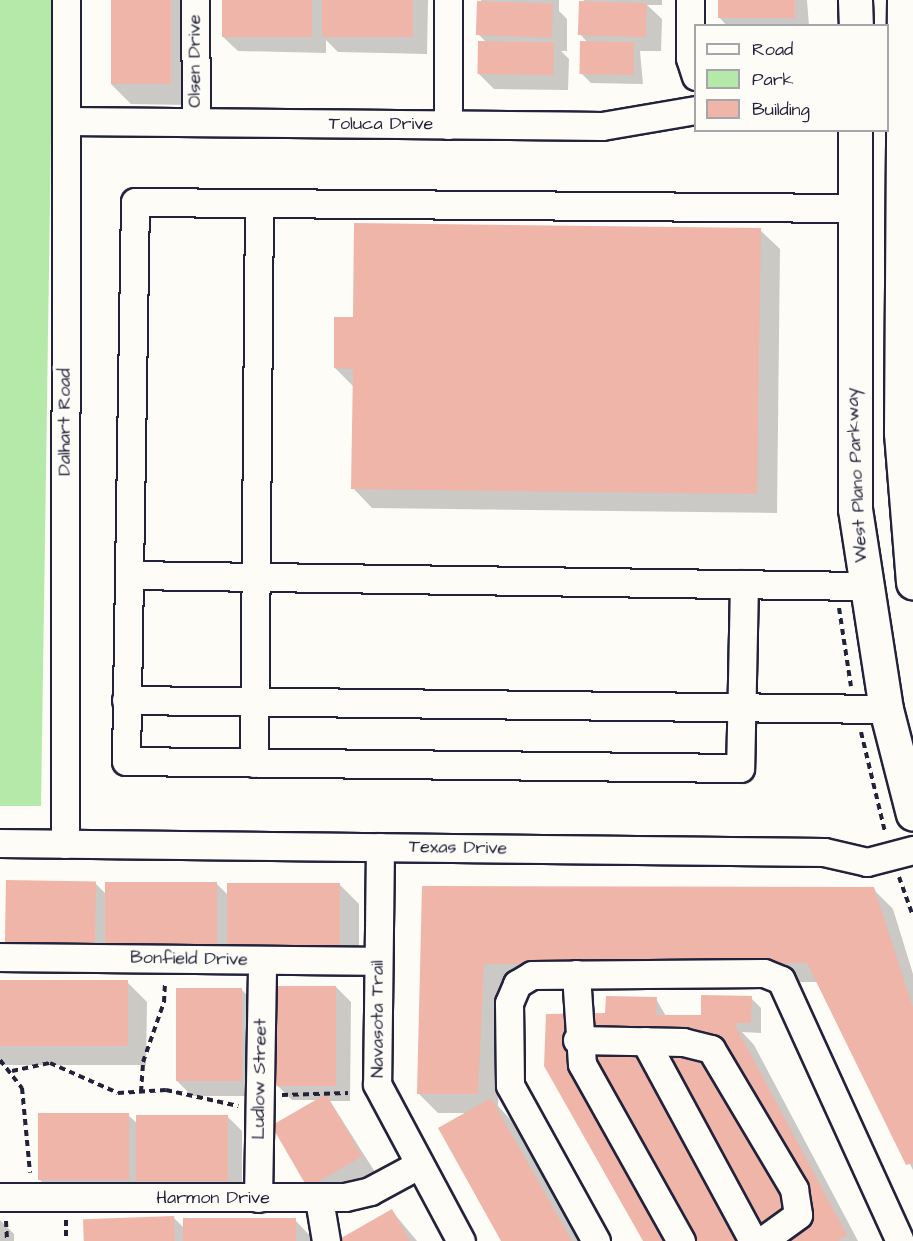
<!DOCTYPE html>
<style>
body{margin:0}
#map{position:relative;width:913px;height:1241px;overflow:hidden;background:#fdfcf7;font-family:"Architects Daughter",sans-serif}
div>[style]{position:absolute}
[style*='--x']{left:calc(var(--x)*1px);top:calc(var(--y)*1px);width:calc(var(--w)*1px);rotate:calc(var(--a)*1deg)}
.green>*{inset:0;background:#b5e9aa}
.shadow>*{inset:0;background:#0003}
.building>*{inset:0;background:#efb5a9;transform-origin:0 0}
.path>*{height:4px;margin-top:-2px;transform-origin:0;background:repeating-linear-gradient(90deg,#22223b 0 6px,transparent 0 10.5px)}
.roads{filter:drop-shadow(2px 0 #22223b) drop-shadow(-2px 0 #22223b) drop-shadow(0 2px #22223b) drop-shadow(0 -2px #22223b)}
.minor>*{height:27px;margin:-13.5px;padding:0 13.5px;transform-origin:13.5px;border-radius:13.5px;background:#fdfcf7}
.major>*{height:33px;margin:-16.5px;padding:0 16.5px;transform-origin:16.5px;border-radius:16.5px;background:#fdfcf7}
span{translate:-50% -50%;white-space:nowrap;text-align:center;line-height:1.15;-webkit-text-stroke:6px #fdfcf7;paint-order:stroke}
.street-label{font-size:18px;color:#22223b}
.legend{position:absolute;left:694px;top:24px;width:195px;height:108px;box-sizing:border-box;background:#fdfcf7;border:2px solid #a5a5ac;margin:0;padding:8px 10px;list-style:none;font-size:18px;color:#22223b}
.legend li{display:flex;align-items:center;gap:12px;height:30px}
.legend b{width:30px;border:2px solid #a5a5ac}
</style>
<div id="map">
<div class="green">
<div style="clip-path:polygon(0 0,53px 0,41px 806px,0 806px)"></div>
</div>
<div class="shadow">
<div style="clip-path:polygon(113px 0,190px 0,188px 105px,131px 104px,111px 84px)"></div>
<div style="clip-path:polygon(223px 0,428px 0,427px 54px,338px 52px,326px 40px,326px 53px,238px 51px,222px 36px)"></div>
<div style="clip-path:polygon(481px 0,559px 0,559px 11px,567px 19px,567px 51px,561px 51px,569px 59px,568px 90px,494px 89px,479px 74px,486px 42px,478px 34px)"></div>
<div style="clip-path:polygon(584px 0,662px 0,662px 5px,647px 5px,662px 19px,661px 51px,640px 51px,643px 84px,591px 83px,581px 73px,588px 43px,580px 34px)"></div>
<div style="clip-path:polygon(719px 0,807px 0,809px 26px,727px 26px,719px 17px)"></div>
<div style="clip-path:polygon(760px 230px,780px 249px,777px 513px,372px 508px,353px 488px,354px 387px,335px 368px,354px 319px)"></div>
<div style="clip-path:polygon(95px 883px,106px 894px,217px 884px,229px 896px,339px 884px,359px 904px,359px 967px,22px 958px)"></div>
<div style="clip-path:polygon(424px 888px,873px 889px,893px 909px,913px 974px,913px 1170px,818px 982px,503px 983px,498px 1106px,511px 1120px,579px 1241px,503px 1241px,468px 1113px,438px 1113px,418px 1093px)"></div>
<div style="clip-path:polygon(0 981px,127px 982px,147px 1002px,146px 1065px,0 1065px)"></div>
<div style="clip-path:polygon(336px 987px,351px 1002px,350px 1101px,330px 1101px,375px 1172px,324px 1202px,309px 1187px,318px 1100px,292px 1100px,277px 1085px)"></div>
<div style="clip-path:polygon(242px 990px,257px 1005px,256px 1096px,192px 1096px,177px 1081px)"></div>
<div style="clip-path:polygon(751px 998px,761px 1008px,761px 1033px,742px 1032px,754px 1045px,858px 1241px,644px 1241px,605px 1015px,656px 999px,666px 1016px,700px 1016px)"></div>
<div style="clip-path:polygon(128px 1115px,138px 1124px,227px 1116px,242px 1131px,242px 1196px,54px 1194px,39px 1179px)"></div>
<div style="clip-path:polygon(392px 1211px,417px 1241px,340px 1241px)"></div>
<div style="clip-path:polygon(174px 1218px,185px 1229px,295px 1220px,315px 1241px,85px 1241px)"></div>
<div style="clip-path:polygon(0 1220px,14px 1234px,14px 1241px,0 1241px)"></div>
</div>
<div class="building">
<div style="left:111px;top:0;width:60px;height:84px"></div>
<div style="left:222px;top:0;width:90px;height:37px"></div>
<div style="left:322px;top:0;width:91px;height:37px"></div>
<div style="left:718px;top:0;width:77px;height:18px"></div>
<div style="left:477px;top:1px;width:76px;height:34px;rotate:2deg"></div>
<div style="left:579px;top:1px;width:68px;height:34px;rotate:2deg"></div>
<div style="left:478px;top:41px;width:76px;height:33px;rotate:1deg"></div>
<div style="left:580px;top:41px;width:54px;height:33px;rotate:1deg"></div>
<div style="clip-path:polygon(354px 223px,761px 228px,757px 494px,351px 489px,353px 369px,334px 368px,334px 317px,353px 317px)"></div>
<div style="left:6px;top:880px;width:90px;height:64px;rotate:1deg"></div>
<div style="left:105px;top:882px;width:112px;height:65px"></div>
<div style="left:227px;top:883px;width:113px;height:64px"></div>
<div style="clip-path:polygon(422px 886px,874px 887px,913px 1008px,913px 1163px,906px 1165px,807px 963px,484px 964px,478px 1094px,417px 1094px)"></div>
<div style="left:0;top:980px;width:128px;height:66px"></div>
<div style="left:276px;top:986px;width:60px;height:100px"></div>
<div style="left:176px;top:988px;width:66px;height:93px"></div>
<div style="clip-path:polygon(701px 995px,752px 996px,751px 1023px,734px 1023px,847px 1235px,838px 1241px,643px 1241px,544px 1066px,546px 1014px,605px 1013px,606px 996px,657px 997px,656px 1015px,701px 1015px)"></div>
<div style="left:326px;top:1094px;width:72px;height:63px;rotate:60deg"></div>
<div style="clip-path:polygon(491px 1098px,572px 1241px,501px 1241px,438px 1128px)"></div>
<div style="left:129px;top:1113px;width:67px;height:91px;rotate:90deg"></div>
<div style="left:136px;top:1115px;width:92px;height:66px"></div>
<div style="clip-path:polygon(392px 1209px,410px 1241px,336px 1241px)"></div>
<div style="left:174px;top:1216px;width:25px;height:91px;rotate:88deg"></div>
<div style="left:183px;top:1218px;width:113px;height:23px"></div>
</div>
<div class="path">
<div style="--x:839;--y:608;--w:79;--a:81.3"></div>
<div style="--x:861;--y:732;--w:103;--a:76.5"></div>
<div style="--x:899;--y:877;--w:41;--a:70.3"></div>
<div style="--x:0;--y:1060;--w:36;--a:52"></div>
<div style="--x:22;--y:1088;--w:85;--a:84.6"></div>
<div style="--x:12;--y:1071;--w:39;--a:-12"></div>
<div style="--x:50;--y:1063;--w:74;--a:23.8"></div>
<div style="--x:118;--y:1093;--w:48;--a:-3.6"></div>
<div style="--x:166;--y:1090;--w:74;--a:12.5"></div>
<div style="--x:141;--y:1092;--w:30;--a:-86"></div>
<div style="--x:143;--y:1062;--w:64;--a:-70.7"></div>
<div style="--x:164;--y:1002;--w:19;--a:-87"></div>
<div style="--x:282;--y:1095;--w:66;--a:-1.7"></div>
<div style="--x:66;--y:1220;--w:21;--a:90"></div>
<div style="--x:6;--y:1221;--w:20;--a:87"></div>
</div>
<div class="roads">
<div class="minor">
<div style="--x:195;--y:0;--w:122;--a:89.5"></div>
<div style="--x:448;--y:0;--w:125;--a:90"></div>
<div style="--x:690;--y:0;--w:58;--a:90"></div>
<div style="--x:690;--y:58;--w:19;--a:72"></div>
<div style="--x:66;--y:121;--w:536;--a:0.53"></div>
<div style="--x:602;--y:126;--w:95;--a:-9.7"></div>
<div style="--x:129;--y:575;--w:734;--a:0.86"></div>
<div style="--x:744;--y:584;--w:184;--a:91.2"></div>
<div style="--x:740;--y:768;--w:614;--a:-179.35"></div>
<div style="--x:126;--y:761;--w:559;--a:-89.08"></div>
<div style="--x:135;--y:202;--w:719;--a:0.48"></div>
<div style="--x:126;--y:700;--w:760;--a:0.68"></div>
<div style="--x:254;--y:763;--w:560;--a:-89.49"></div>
<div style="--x:0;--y:843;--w:824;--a:0.63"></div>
<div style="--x:824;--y:852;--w:44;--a:13.1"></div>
<div style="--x:867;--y:862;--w:48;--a:-14.6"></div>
<div style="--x:65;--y:844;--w:844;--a:-89.93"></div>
<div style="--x:380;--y:847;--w:237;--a:90.7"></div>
<div style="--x:377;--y:1084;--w:178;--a:61.9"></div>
<div style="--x:0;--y:957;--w:378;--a:0.6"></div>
<div style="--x:576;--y:974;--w:90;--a:86.2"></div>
<div style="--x:582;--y:1064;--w:203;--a:60.8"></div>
<div style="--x:577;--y:1040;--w:106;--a:1.1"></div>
<div style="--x:683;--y:1042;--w:29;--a:14"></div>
<div style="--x:711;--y:1049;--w:163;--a:59.3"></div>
<div style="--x:794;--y:1189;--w:26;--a:81"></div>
<div style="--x:798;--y:1215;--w:44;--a:144.2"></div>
<div style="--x:645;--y:1041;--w:227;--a:61.6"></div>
<div style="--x:0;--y:1197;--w:345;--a:0"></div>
<div style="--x:345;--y:1197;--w:26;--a:-13"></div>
<div style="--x:370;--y:1191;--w:55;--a:-28.4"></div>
<div style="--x:258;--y:1198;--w:238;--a:-89"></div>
<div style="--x:319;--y:1199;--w:43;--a:80.5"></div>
<div style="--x:596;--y:1241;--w:178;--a:-118.9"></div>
<div style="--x:510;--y:1085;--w:82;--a:-90.7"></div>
<div style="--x:509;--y:1003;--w:21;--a:-67"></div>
<div style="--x:517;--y:984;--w:17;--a:-31"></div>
<div style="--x:532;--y:975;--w:232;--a:-0.5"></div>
<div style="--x:764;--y:973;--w:18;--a:22"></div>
<div style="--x:781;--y:980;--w:285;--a:65.5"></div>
</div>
<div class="major">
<div style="--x:855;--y:0;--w:26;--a:88"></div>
<div style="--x:904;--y:0;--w:433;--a:90.4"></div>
<div style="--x:901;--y:433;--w:150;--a:85.4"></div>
<div style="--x:855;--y:130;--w:379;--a:90"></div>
<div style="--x:855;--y:509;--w:202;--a:81.2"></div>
<div style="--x:886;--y:709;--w:108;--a:75.6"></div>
</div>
</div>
<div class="street-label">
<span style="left:195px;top:61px;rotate:-90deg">Olsen Drive</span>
<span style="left:381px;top:124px">Toluca Drive</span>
<span style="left:65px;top:422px;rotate:-90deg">Dalhart Road</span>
<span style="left:857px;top:475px;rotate:-93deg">West Plano Parkway</span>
<span style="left:458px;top:848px;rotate:1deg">Texas Drive</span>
<span style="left:189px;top:959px;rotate:1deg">Bonfield Drive</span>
<span style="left:378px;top:1019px;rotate:-90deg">Navasota Trail</span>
<span style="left:260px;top:1079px;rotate:-89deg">Ludlow Street</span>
<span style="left:213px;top:1198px">Harmon Drive</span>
</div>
<ul class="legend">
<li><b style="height:8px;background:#fdfcf7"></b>Road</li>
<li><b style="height:16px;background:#b5e9aa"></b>Park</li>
<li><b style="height:16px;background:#efb5a9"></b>Building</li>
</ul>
</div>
